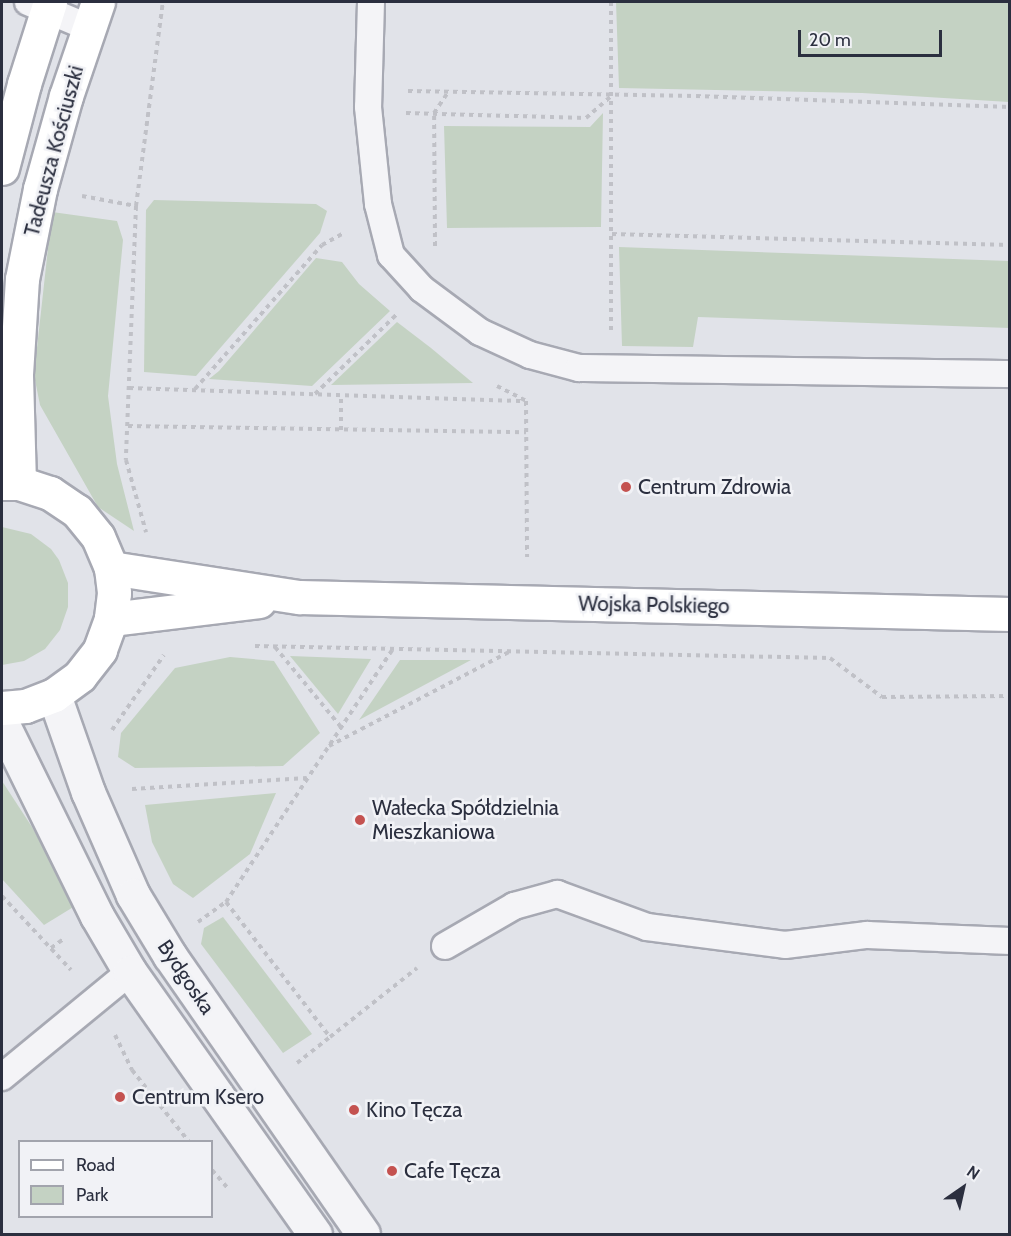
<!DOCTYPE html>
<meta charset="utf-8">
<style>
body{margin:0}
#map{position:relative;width:1011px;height:1236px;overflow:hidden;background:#e1e3e9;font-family:Cabin,sans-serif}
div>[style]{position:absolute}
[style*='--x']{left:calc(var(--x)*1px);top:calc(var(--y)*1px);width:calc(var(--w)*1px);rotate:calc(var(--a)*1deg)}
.green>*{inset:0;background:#c4d2c3}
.path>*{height:4px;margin-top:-2px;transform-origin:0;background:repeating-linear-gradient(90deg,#c0c1c7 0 4.5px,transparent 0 9px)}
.roads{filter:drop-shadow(2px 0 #a7a9b3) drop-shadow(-2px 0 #a7a9b3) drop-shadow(0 2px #a7a9b3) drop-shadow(0 -2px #a7a9b3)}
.service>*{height:26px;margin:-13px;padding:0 13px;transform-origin:13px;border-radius:13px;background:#f4f4f7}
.tertiary>*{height:33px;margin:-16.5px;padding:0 16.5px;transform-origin:16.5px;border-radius:16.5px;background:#f4f4f7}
.primary>*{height:33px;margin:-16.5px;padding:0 16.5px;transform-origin:16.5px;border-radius:16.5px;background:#fff}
.dots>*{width:16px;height:16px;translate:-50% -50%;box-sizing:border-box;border:3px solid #f1f2f6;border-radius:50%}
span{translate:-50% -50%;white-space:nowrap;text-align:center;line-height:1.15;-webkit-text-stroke:5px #f1f2f6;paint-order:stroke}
.street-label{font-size:21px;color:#2b2f3f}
.poi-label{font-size:21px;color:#2b2f3f}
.left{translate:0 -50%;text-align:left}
.frame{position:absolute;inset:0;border:3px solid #2b2f3f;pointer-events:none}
.legend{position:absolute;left:18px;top:1140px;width:195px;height:78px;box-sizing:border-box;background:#f1f2f6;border:2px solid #a2a4ad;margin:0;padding:8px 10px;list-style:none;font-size:18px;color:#2b2f3f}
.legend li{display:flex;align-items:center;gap:12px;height:30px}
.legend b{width:30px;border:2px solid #a2a4ad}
.north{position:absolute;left:933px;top:1158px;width:60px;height:60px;-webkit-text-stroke:4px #f1f2f6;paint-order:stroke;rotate:34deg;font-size:16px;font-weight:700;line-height:24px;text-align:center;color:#2b2f3f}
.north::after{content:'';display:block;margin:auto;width:21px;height:27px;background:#2b2f3f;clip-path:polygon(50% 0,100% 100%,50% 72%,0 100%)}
.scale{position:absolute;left:798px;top:30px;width:144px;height:27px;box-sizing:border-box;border:3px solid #2b2f3f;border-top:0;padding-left:8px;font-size:18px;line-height:21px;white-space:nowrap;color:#2b2f3f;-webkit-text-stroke:4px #f1f2f6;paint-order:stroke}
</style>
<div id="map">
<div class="green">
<div style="clip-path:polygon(616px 2px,1009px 2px,1009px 102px,862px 93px,619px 88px)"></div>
<div style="clip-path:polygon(603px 113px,601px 227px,447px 228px,444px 126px,590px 127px)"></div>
<div style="clip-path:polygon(154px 200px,316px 204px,327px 211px,320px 233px,196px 376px,144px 372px,146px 210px)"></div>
<div style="clip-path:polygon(52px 212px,117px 221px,123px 240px,108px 396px,117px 464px,134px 531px,98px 507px,40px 405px,34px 375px)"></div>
<div style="clip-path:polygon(619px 247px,1009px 261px,1009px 328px,698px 317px,693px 347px,622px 346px)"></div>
<div style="clip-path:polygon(316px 258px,342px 262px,359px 284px,390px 311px,312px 386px,209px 379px,219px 371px)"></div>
<div style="clip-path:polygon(397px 322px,431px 348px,473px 383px,331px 385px)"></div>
<div style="clip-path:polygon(2px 527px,31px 534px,51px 549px,59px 560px,68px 583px,68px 607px,60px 630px,45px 649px,24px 661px,2px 665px)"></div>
<div style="clip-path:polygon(290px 656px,371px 659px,338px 714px)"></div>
<div style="clip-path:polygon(230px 657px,274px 661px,320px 733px,283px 766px,135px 768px,118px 757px,121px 733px,175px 668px)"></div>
<div style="clip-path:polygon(400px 660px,471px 660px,359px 720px)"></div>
<div style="clip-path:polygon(2px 781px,32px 827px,75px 906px,44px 925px,2px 879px)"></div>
<div style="clip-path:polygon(276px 793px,250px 854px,193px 898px,173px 884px,152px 842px,145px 805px)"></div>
<div style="clip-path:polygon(223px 917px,312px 1034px,283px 1053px,201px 944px,204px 928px)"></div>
</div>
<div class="path">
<div style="--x:611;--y:2;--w:330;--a:90"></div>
<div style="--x:408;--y:91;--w:288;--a:1"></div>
<div style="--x:696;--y:96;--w:314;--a:2"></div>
<div style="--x:406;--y:113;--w:180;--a:1.6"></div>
<div style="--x:586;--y:118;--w:35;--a:-41"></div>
<div style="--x:82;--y:196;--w:55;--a:10.5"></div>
<div style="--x:136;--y:206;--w:206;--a:-82.5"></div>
<div style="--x:136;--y:206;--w:254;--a:92.3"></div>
<div style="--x:126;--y:460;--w:75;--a:74.5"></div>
<div style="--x:612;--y:234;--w:398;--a:1.6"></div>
<div style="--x:435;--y:246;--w:133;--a:-90.4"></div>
<div style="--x:434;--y:113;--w:25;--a:-56"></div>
<div style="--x:497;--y:386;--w:33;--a:27"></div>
<div style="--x:129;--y:388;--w:396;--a:1.9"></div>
<div style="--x:195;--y:389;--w:192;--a:-48.6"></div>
<div style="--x:322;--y:245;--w:26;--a:-29"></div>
<div style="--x:315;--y:394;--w:113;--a:-44.3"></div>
<div style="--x:526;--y:401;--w:156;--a:89.6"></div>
<div style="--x:128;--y:426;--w:398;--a:0.9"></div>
<div style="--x:341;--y:430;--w:35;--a:-90"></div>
<div style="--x:255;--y:646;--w:575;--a:1.2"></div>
<div style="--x:830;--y:658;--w:65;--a:36.9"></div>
<div style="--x:882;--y:697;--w:128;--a:-0.4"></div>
<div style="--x:275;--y:647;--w:104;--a:50.5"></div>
<div style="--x:112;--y:730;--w:91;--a:-55.3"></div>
<div style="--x:329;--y:746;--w:203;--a:-27.6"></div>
<div style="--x:132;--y:789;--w:175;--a:-3.6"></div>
<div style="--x:2;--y:896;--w:101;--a:47"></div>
<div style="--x:226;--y:902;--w:302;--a:-56.6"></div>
<div style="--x:198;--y:922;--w:34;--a:-36"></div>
<div style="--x:226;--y:902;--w:170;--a:52.4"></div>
<div style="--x:330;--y:1037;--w:111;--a:-38.4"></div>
<div style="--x:51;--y:948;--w:14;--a:-36"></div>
<div style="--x:115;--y:1035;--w:39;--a:64"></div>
<div style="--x:132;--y:1070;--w:92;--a:51.6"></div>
<div style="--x:297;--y:1063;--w:42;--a:-38.2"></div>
<div style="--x:212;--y:1170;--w:23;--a:49"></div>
</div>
<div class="roads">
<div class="service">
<div style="--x:28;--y:2;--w:67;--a:22.8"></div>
<div style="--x:371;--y:2;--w:105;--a:91.6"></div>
<div style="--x:368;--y:107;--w:98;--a:84.1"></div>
<div style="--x:378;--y:204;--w:53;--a:75.7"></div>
<div style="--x:391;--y:255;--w:46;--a:47.6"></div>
<div style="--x:422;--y:289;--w:72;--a:36.6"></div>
<div style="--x:480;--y:332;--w:55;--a:24.7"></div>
<div style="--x:530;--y:355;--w:51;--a:14.9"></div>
<div style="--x:579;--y:368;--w:431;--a:0.8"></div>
<div style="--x:445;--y:946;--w:80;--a:-30.1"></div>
<div style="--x:514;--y:906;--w:45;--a:-15.6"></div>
<div style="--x:557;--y:894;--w:96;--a:20.1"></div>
<div style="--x:647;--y:927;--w:139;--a:7.4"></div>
<div style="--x:785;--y:945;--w:83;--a:-7"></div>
<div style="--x:867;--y:935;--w:143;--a:2.4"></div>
<div style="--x:2;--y:1077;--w:166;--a:-39.4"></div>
</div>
<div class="tertiary">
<div style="--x:54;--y:695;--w:103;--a:70.7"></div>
<div style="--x:88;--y:792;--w:112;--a:66.4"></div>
<div style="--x:133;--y:895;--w:71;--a:58.8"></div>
<div style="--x:170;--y:956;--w:338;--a:55.2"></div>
<div style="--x:2;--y:723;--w:215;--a:63.8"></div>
<div style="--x:97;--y:916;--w:65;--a:59.5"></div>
<div style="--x:130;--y:972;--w:321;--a:54.8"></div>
</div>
<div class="primary">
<div style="--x:2;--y:168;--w:87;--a:-75.3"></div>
<div style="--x:24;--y:84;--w:86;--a:-72.4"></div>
<div style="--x:2;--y:483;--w:17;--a:0"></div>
<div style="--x:19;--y:483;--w:33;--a:18"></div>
<div style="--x:50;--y:493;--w:32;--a:34"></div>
<div style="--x:77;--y:511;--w:33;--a:51"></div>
<div style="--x:98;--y:537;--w:34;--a:67"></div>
<div style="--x:111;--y:568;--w:25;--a:83"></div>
<div style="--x:114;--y:593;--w:26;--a:97"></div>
<div style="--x:111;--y:619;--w:33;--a:110"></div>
<div style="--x:100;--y:650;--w:33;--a:128"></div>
<div style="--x:80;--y:676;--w:32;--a:144"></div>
<div style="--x:54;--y:695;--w:31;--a:159"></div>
<div style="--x:25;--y:706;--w:23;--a:175"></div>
<div style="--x:19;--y:483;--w:109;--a:-91.6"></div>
<div style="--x:16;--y:374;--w:95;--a:-86.4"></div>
<div style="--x:22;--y:279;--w:92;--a:-78.7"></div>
<div style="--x:40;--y:189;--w:97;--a:-74.4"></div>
<div style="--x:66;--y:96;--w:99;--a:-71.2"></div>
<div style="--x:111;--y:568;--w:190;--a:8.8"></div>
<div style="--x:299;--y:597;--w:711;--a:1.37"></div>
<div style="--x:111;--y:619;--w:149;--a:-6.9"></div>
</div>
</div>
<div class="dots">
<div style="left:626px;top:487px;background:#c45250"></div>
<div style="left:360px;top:820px;background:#c45250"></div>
<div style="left:120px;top:1097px;background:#c45250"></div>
<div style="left:354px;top:1110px;background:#c45250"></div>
<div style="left:392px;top:1171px;background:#c45250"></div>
</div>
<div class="street-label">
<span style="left:54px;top:151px;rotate:-75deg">Tadeusza Kościuszki</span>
<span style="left:654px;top:605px;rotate:1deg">Wojska Polskiego</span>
<span style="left:186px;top:977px;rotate:56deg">Bydgoska</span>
</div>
<div class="poi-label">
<span class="left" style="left:638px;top:487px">Centrum Zdrowia</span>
<span class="left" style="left:372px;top:820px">Wałecka Spółdzielnia<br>Mieszkaniowa</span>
<span class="left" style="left:132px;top:1097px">Centrum Ksero</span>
<span class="left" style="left:366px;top:1110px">Kino Tęcza</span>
<span class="left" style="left:404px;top:1171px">Cafe Tęcza</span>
</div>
<div class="frame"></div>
<ul class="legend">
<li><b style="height:8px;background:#fff"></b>Road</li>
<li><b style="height:16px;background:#c4d2c3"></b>Park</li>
</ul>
<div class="north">N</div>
<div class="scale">20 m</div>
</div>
